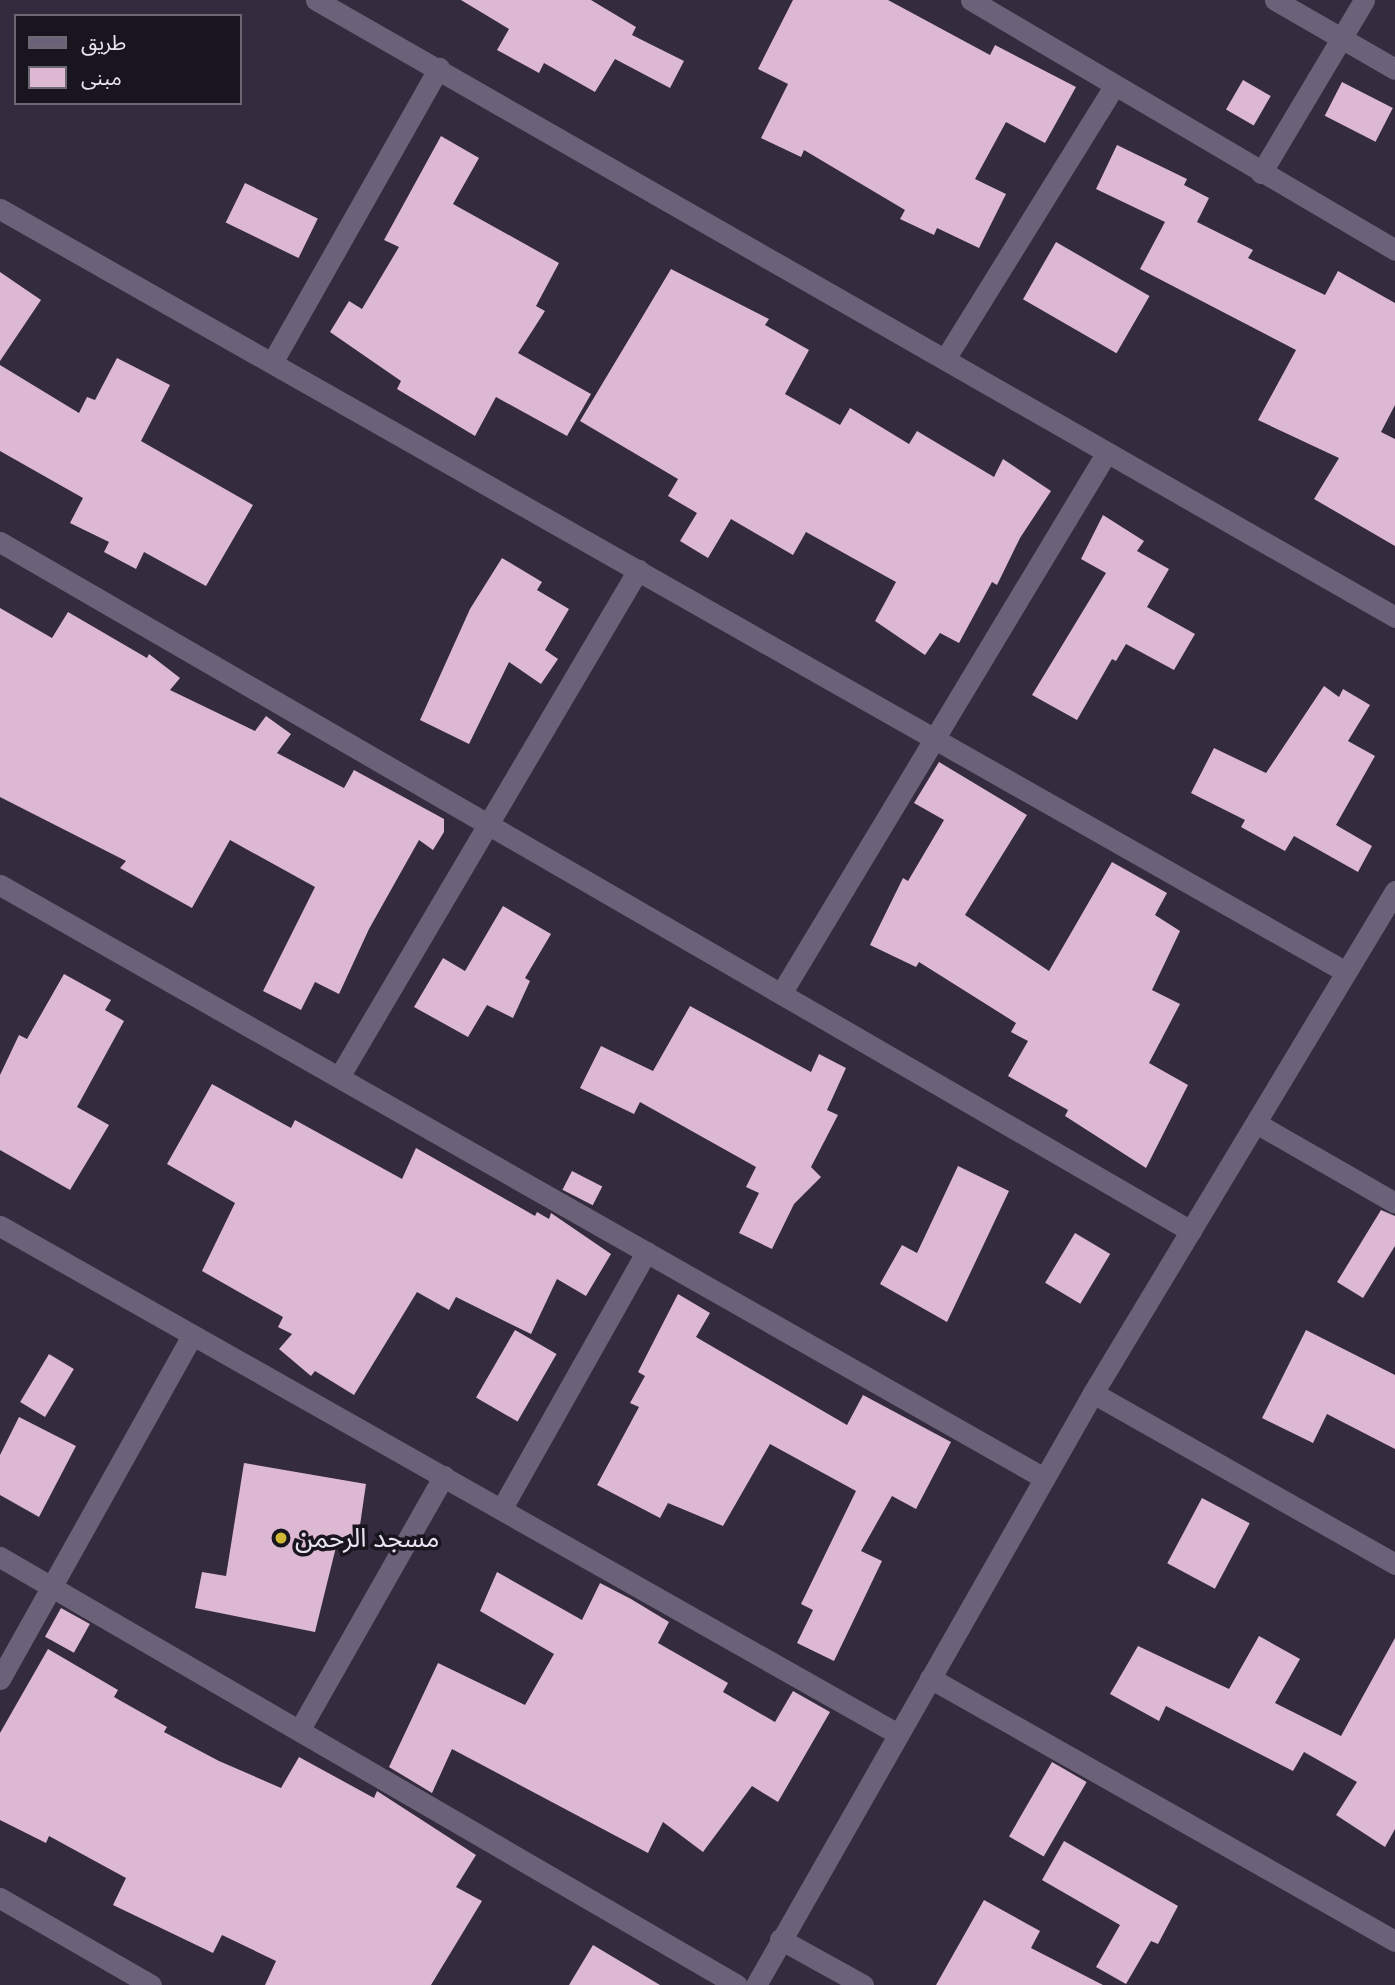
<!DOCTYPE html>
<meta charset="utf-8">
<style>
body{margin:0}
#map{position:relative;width:1395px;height:1985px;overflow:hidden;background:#342b3e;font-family:Mulish,"Noto Sans Arabic",sans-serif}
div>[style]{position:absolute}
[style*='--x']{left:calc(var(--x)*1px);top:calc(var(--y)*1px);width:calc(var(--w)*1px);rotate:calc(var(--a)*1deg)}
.building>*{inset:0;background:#ddb8d3;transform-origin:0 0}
.minor>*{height:21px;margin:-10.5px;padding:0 10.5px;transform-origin:10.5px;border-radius:10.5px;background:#6b6178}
.tertiary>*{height:21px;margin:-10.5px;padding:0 10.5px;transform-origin:10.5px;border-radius:10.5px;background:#6b6178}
.dots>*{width:19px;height:19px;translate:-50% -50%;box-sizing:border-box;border:4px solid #19151e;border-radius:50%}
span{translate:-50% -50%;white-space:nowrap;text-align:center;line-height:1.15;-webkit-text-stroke:7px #19151e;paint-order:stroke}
.poi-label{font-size:26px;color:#e9e4f1}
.left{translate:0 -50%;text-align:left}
.legend{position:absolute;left:14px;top:14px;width:228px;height:91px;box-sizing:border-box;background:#19151e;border:2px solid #6c6872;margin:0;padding:9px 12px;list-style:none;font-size:21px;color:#e9e4f1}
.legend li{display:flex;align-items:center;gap:14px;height:35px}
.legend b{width:35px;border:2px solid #6c6872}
</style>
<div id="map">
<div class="building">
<div style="clip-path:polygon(461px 0,591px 0,636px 27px,632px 35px,684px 61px,670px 88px,615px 59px,595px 92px,544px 63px,539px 73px,497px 50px,509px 29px)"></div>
<div style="clip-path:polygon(793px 0,888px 0,990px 55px,995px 45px,1076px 87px,1045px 143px,1006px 122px,975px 179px,1006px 194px,979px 248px,937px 228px,934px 235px,900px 219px,905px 210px,804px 150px,801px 157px,761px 138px,788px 84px,758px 69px)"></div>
<div style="left:1243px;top:80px;width:32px;height:34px;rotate:30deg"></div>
<div style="left:1342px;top:82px;width:57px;height:38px;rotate:27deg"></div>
<div style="clip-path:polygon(441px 136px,479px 158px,453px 204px,559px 263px,536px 306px,545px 311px,518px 353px,591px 394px,567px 436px,496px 397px,475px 436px,397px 389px,401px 381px,330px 332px,349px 301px,362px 309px,399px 247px,384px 240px)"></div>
<div style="clip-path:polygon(1117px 145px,1187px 179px,1184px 185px,1209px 198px,1197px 222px,1253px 250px,1248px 258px,1325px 295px,1338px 271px,1395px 303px,1395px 405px,1381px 432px,1395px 439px,1395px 546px,1314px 499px,1339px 458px,1258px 420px,1296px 350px,1140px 269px,1165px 222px,1096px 189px)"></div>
<div style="left:245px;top:183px;width:81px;height:44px;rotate:26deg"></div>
<div style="left:1056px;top:242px;width:108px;height:66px;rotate:30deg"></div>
<div style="clip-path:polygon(671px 269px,769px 319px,765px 325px,809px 350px,785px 394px,840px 425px,850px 408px,909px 444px,917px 431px,994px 477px,1003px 459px,1051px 491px,1020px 538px,997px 585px,992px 582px,959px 643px,940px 633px,925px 655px,875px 621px,896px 582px,806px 532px,793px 555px,731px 519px,708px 558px,680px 541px,697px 513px,668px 496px,678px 479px,580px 421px)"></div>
<div style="clip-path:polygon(0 272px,41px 300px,0 361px)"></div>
<div style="clip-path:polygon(117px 358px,170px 385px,141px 441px,253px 505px,206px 586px,144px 552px,136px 569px,104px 552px,109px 542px,70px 523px,83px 498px,0 451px,0 365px,79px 413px,87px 397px,95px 400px)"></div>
<div style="clip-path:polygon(1103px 515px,1144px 541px,1137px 551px,1169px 569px,1147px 607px,1195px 634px,1174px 670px,1126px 644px,1116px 661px,1112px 659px,1077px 720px,1032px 695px,1106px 573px,1081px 559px)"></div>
<div style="clip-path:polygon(502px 558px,542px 582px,537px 590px,569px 609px,545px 650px,558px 659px,541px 684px,509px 662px,469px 744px,420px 720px,470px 609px)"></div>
<div style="clip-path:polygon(0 608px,52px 638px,68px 612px,147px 658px,149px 654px,180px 678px,170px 690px,255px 731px,266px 716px,291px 734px,277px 753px,344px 788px,354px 770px,444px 819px,444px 832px,433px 850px,419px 840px,369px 929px,339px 994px,315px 982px,301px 1010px,263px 991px,315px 887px,230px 840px,192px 908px,120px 868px,126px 861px,0 797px)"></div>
<div style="clip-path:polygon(1324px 686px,1339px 697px,1343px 689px,1370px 705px,1348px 741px,1375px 756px,1336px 825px,1372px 846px,1358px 872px,1294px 836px,1285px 851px,1241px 827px,1245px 820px,1191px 793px,1214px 748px,1266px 773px)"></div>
<div style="clip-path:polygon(939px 762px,1027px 815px,965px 915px,1049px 971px,1112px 862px,1167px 893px,1155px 915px,1180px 931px,1152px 990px,1180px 1004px,1149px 1063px,1188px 1085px,1146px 1168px,1065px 1116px,1068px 1110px,1008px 1076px,1028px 1041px,1011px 1032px,1016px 1023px,919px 962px,916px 967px,870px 945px,903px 878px,908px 881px,944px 820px,914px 803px)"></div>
<div style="clip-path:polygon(503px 906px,551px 934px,525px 978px,530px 981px,513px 1018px,487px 1005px,468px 1037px,414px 1007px,443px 958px,465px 971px)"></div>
<div style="clip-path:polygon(64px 974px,111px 1000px,105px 1010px,124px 1021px,77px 1107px,109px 1125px,70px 1190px,0 1150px,0 1075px,19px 1035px,27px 1039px)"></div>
<div style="clip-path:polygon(690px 1006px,811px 1072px,819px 1054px,846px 1068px,827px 1110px,838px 1115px,811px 1167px,821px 1177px,794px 1204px,772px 1249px,739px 1233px,759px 1193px,746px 1187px,756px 1167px,640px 1102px,634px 1114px,580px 1088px,601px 1046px,653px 1071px)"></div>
<div style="clip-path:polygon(212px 1084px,291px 1128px,295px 1120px,402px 1179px,416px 1148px,535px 1216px,537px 1212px,549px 1219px,551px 1213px,611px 1254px,586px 1296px,557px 1279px,531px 1334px,456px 1297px,449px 1310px,417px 1292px,354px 1395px,315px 1371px,311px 1376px,279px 1349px,292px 1334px,278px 1327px,283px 1317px,202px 1271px,235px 1203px,167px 1164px)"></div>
<div style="clip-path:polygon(958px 1166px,1009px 1191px,947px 1322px,880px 1284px,902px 1245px,917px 1253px)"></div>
<div style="left:572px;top:1171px;width:34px;height:21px;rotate:27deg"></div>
<div style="clip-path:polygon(1381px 1210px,1395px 1216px,1395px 1246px,1363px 1298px,1337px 1282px)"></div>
<div style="left:1075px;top:1233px;width:41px;height:58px;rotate:31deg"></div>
<div style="clip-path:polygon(678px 1294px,710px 1313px,696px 1337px,847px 1425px,863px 1395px,951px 1442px,916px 1509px,892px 1496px,861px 1551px,882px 1561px,834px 1661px,797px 1643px,813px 1610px,801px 1604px,856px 1491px,770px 1444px,723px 1526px,668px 1503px,660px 1518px,597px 1485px,639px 1407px,630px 1403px,645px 1376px,638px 1372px)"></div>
<div style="left:515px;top:1330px;width:48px;height:78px;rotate:30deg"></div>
<div style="clip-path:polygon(1306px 1330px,1395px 1375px,1395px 1449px,1327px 1414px,1313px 1443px,1262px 1418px)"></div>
<div style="left:49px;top:1354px;width:29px;height:56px;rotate:31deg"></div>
<div style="clip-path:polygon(19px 1417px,76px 1446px,39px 1517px,0 1495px,0 1455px)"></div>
<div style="clip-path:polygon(244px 1463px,366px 1484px,357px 1546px,337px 1543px,315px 1632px,195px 1608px,202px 1572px,226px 1576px)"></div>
<div style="left:1202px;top:1498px;width:54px;height:74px;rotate:28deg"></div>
<div style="clip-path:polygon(497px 1572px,582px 1620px,600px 1583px,631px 1599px,669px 1622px,658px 1643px,728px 1683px,723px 1692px,775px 1722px,793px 1691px,830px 1712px,778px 1802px,752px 1786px,703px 1852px,663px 1822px,648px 1853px,452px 1749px,432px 1793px,389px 1767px,438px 1663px,525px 1705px,554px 1654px,480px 1611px)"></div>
<div style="left:61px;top:1608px;width:33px;height:33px;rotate:29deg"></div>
<div style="clip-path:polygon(1259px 1636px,1300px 1659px,1275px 1703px,1341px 1736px,1395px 1638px,1395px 1829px,1385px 1847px,1336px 1815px,1357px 1782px,1304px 1752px,1293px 1771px,1166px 1706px,1159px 1721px,1110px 1694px,1138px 1646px,1229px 1689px)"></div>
<div style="clip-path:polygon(48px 1649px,118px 1690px,114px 1697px,167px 1727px,164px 1732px,219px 1761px,281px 1788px,299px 1757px,374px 1798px,377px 1791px,476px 1855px,456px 1887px,482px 1901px,431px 1985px,265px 1985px,276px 1961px,222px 1935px,213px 1953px,113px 1905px,126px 1878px,49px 1836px,46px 1843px,0 1820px,0 1733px)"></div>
<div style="left:1052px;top:1762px;width:40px;height:86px;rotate:30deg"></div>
<div style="clip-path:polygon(1064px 1841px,1178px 1906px,1158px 1944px,1151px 1941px,1126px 1984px,1096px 1967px,1120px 1925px,1042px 1880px)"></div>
<div style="clip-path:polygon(984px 1900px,1040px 1931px,1031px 1948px,1103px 1985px,936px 1985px)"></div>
<div style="clip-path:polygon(593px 1945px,660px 1985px,569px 1985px)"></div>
</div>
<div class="minor">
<div style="--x:971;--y:0;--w:492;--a:30.5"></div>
<div style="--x:1275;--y:0;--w:138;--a:29.9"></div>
<div style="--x:1261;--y:173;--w:201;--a:-59.2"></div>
<div style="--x:0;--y:209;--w:1545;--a:29.55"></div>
<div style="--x:945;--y:359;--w:322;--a:-58.2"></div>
<div style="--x:273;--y:361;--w:337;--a:-60.5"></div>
<div style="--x:0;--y:542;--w:1376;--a:30.05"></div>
<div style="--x:0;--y:885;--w:1201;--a:29.6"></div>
<div style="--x:782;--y:992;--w:630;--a:-58.96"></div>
<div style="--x:339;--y:1077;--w:589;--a:-59.47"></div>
<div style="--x:1256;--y:1123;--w:160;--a:29.9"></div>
<div style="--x:0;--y:1226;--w:1032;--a:29.5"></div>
<div style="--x:1093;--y:1393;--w:347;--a:29.5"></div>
<div style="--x:502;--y:1508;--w:294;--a:-60.6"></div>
<div style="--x:0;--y:1557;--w:852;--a:30.15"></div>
<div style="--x:930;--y:1678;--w:534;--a:29.49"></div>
<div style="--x:0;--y:1679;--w:392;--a:-60.8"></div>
<div style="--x:300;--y:1729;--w:291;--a:-60.4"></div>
<div style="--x:0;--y:1898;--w:174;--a:29.9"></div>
<div style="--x:780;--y:1939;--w:95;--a:29"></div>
</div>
<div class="tertiary">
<div style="--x:316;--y:0;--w:1243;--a:29.76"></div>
<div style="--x:756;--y:1985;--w:681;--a:-60.35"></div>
<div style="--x:1093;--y:1393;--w:586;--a:-58.97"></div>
</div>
<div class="dots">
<div style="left:281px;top:1538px;background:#d0b736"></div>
</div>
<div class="poi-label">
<span class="left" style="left:295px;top:1538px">مسجد الرحمن</span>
</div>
<ul class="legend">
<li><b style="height:9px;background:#6b6178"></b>طريق</li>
<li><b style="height:19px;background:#ddb8d3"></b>مبنى</li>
</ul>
</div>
